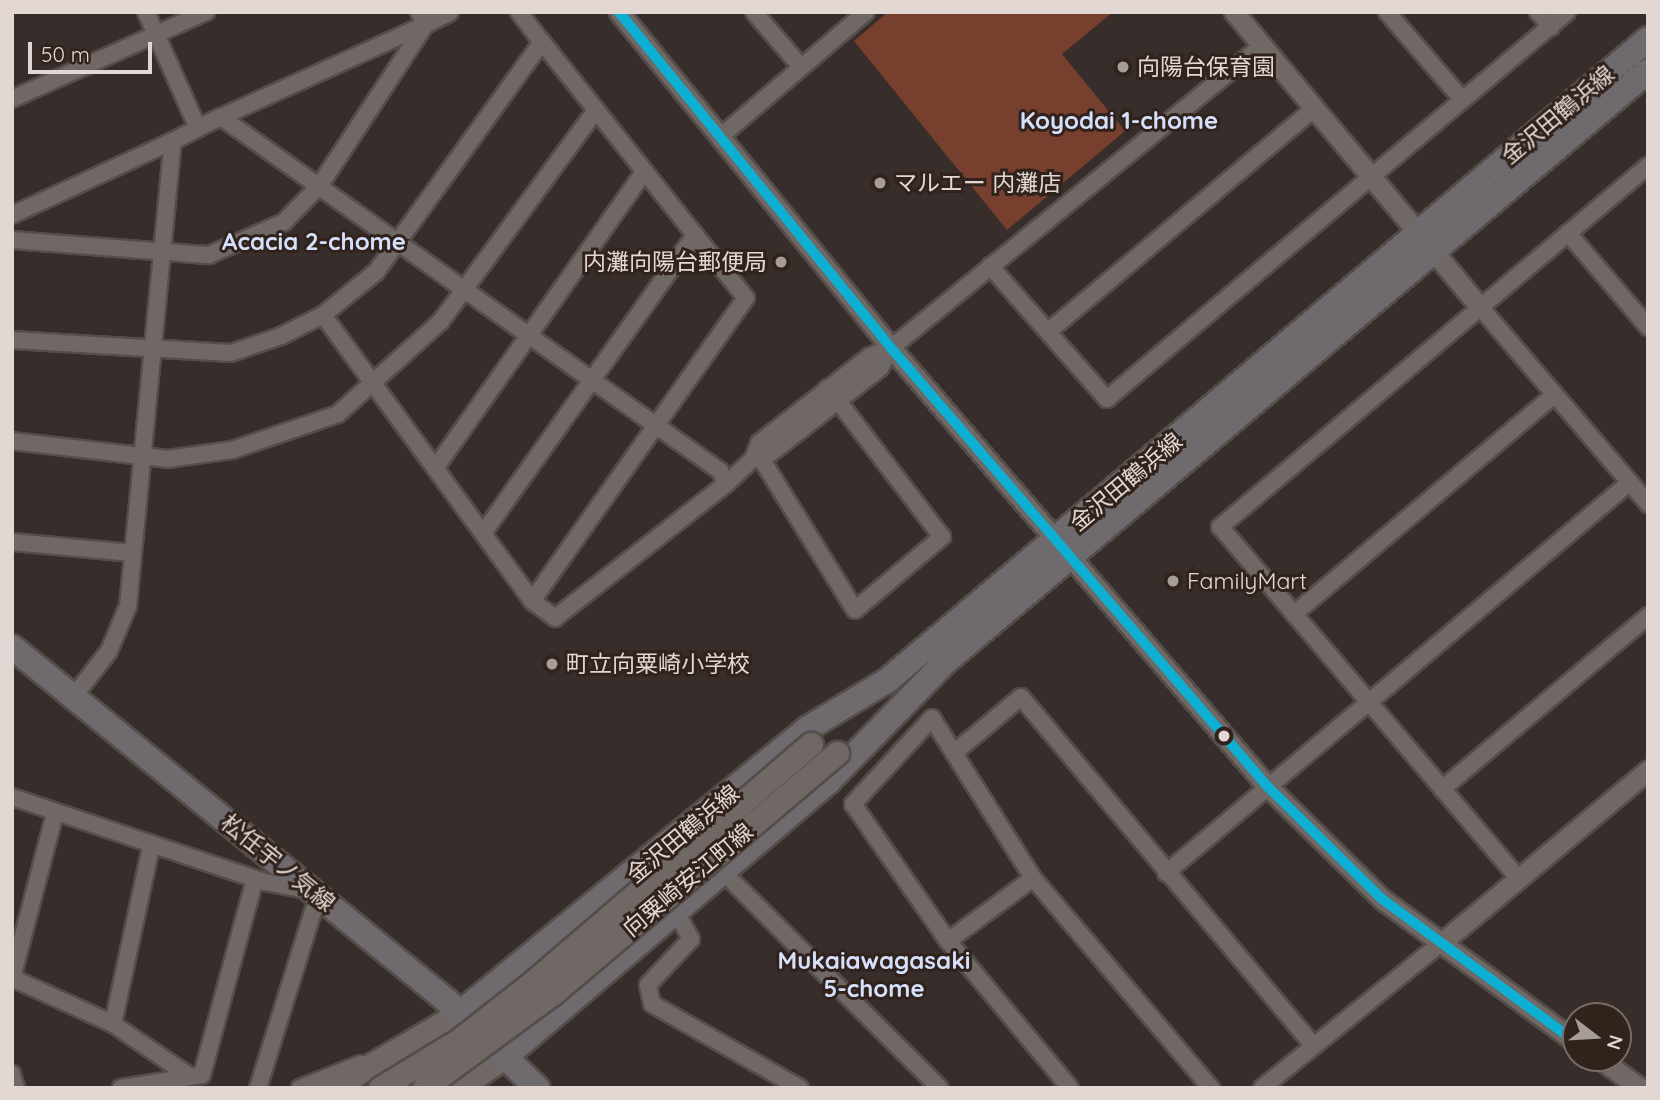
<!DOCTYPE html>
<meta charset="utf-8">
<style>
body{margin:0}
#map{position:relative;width:1660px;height:1100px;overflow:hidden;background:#372e2b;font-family:Quicksand,"Noto Sans JP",sans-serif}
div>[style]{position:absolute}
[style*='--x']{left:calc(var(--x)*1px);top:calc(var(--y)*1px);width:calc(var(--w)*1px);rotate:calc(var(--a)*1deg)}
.green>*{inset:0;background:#773f2d}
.roads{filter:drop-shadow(2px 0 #554d4a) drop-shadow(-2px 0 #554d4a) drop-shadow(0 2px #554d4a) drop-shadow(0 -2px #554d4a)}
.minor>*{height:16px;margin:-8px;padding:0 8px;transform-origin:8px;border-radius:8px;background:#6f6865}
.tertiary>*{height:19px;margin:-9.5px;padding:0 9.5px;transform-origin:9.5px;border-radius:9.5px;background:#6f6865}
.secondary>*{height:23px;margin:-11.5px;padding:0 11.5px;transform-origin:11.5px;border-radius:11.5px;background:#6f6865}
.primary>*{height:24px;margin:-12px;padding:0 12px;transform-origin:12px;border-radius:12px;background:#6f6a6e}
.bridges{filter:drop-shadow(2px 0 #554d4a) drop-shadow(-2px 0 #554d4a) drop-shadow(0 2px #554d4a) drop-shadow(0 -2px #554d4a)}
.secondary-bridge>*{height:23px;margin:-11.5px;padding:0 11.5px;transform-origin:11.5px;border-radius:11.5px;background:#6f6865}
.bus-1>*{height:10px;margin:-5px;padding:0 5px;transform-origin:5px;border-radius:5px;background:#0dafd3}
.dots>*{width:19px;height:19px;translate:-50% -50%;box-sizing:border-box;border:4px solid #31221c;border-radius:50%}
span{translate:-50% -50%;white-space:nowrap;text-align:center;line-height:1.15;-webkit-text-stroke:6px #31221c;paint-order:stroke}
.poi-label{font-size:23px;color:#e2d7d3}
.left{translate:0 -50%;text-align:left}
.right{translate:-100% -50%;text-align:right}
.street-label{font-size:23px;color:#e2d7d3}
.neighbourhood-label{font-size:24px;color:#d5e0fc;font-weight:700}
.frame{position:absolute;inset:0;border:14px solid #e2d7d3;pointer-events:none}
.north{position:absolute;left:1562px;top:1002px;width:70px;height:70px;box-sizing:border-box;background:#31221c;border:2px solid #786a65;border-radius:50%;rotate:107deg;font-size:19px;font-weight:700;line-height:28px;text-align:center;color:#e2d7d3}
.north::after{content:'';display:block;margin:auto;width:24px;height:32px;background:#a69c98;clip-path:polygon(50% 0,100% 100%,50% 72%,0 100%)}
.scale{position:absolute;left:28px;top:42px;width:124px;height:32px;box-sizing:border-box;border:4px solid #e2d7d3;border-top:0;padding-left:9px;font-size:21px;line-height:24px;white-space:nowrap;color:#e2d7d3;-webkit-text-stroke:5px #31221c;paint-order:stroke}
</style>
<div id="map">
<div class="green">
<div style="clip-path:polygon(888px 12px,1113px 12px,1062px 54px,1125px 131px,1007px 230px,854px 41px)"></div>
</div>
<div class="roads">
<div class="minor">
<div style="--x:146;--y:12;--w:127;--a:65.9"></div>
<div style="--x:198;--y:128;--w:25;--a:-26"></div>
<div style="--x:221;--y:117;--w:612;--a:35.35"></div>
<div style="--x:720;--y:471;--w:14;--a:65"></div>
<div style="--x:726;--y:484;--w:37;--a:-43"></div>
<div style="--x:753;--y:459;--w:17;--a:-69"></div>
<div style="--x:759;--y:443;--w:141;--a:-38.1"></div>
<div style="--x:870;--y:356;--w:22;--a:-21"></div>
<div style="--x:891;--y:348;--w:478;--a:-39.2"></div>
<div style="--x:519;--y:12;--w:38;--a:53"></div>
<div style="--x:754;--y:12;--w:72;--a:49.5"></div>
<div style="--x:1387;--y:12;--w:113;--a:49.3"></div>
<div style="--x:1538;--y:12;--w:20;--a:49"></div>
<div style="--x:12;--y:99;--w:213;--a:-24.2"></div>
<div style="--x:596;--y:110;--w:159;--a:51.6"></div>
<div style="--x:221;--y:117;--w:224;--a:-24.3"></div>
<div style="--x:425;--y:25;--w:14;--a:-115"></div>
<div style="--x:720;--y:137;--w:192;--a:-40.6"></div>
<div style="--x:12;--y:215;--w:177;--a:-24.7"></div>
<div style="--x:1568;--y:233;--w:123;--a:49.6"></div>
<div style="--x:12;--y:240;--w:198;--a:4.4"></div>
<div style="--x:209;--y:255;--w:82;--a:-23.7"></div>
<div style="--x:284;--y:222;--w:52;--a:-45.8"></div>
<div style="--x:320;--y:185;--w:191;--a:-56.7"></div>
<div style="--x:425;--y:25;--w:28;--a:-27"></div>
<div style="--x:990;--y:266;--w:177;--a:48.7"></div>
<div style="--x:1107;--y:399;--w:601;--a:-40.07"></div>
<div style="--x:1480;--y:307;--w:259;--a:49.5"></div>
<div style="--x:323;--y:315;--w:354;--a:53.8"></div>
<div style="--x:532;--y:601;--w:371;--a:-54.8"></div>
<div style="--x:746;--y:298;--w:81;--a:-129"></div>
<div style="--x:695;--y:235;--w:363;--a:125.4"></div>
<div style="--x:1049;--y:331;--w:347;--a:-40"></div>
<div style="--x:12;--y:340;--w:219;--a:3.4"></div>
<div style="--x:231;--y:353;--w:53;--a:-18.8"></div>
<div style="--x:281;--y:336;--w:47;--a:-26.6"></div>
<div style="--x:323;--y:315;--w:68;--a:-39.1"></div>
<div style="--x:376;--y:272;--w:284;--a:-54.2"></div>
<div style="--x:542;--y:42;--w:87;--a:51.5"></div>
<div style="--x:596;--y:110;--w:263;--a:126.3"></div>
<div style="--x:440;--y:322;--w:137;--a:138"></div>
<div style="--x:338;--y:414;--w:112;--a:161.2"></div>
<div style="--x:232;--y:450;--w:65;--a:172"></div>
<div style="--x:168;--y:459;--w:157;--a:-173.4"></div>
<div style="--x:753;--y:459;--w:9;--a:6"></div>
<div style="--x:762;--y:460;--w:176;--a:58.2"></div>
<div style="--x:855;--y:610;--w:114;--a:-40"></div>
<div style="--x:942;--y:537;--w:188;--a:-127.4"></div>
<div style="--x:762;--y:460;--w:150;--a:-37.9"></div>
<div style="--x:880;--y:368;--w:23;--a:-61"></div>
<div style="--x:436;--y:467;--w:361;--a:-54.8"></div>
<div style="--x:12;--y:542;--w:121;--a:5.2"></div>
<div style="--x:532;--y:601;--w:29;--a:36"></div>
<div style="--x:555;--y:618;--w:217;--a:-38.1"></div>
<div style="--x:1294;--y:614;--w:340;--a:-40.1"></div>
<div style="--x:74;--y:696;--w:57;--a:-52.1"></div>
<div style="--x:109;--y:651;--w:49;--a:-67.1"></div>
<div style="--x:128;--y:606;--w:467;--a:-84.5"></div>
<div style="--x:173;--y:141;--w:28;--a:-27"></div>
<div style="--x:954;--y:753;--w:41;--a:-122.2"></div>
<div style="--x:932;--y:718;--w:117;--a:132.6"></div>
<div style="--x:853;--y:804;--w:167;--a:55.3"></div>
<div style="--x:948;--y:941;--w:191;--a:50.3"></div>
<div style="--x:1442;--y:789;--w:269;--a:-40"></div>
<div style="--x:12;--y:797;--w:267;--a:18.6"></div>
<div style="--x:265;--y:882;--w:43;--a:10.8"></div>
<div style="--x:55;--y:813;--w:171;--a:104.6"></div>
<div style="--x:12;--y:978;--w:111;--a:24.5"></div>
<div style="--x:113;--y:1024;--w:182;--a:-77.9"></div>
<div style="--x:1166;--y:873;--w:605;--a:-40.11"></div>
<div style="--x:1519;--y:879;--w:462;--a:-130.3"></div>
<div style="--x:1220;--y:527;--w:560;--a:-40.15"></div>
<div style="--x:733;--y:882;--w:292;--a:44.9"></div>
<div style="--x:677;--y:913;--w:30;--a:62"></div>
<div style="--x:691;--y:939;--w:63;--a:133.1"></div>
<div style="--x:648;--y:985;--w:19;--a:78"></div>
<div style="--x:652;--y:1004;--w:170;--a:29.6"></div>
<div style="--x:948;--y:941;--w:106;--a:-36.5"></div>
<div style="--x:113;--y:1024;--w:94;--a:34.2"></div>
<div style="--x:12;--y:1074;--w:15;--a:74"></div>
<div style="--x:121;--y:1088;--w:82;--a:-9.1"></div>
<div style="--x:202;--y:1075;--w:203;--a:-74.9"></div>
<div style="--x:258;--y:1088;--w:185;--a:-72.7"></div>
<div style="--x:313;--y:911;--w:15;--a:-53"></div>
<div style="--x:300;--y:1088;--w:66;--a:-21.5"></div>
<div style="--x:1211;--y:1088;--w:275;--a:-130.3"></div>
<div style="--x:1033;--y:878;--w:148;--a:-122.3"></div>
<div style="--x:954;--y:753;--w:87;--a:-39.9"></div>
<div style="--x:1021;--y:697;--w:454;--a:50"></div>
<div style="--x:1262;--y:1088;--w:229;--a:-39"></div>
</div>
<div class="tertiary">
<div style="--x:619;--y:12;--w:432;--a:51"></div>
<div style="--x:891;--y:348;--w:579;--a:49.35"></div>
<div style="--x:1268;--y:787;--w:160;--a:44.5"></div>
<div style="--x:1382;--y:899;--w:241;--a:36.4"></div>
<div style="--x:1234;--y:12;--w:384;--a:50.2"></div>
<div style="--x:1440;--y:944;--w:271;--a:-39.9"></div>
<div style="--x:1599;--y:1058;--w:51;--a:36.2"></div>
</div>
<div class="secondary">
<div style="--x:332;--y:1088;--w:148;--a:-30.4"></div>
<div style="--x:458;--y:1088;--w:56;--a:-33.4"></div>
</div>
<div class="primary">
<div style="--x:12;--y:647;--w:559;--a:39.12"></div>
<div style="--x:446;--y:1000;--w:127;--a:44"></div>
<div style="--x:460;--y:1013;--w:450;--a:-39.3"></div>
<div style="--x:808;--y:728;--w:93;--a:-31"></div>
<div style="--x:888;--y:680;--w:994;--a:-40.14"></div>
<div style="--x:505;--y:1057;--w:424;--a:-40.4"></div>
<div style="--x:828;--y:782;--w:166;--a:-45.7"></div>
<div style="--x:944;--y:663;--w:920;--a:-40.06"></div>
</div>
</div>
<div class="bridges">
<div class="secondary-bridge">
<div style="--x:380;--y:1088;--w:92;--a:-31.3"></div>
<div style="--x:459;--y:1040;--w:94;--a:-38.1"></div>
<div style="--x:533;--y:982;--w:366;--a:-40.6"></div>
<div style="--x:424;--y:1088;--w:160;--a:-36.4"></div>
<div style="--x:553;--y:993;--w:372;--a:-40.2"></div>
</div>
</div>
<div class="bus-1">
<div style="--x:619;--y:12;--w:432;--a:51"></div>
<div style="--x:891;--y:348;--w:579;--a:49.35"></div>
<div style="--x:1268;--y:787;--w:160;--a:44.5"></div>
<div style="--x:1382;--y:899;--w:241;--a:36.4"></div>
</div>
<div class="dots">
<div style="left:1123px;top:67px;background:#a69c98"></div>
<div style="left:880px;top:183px;background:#a69c98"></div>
<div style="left:781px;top:262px;background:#a69c98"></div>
<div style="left:1173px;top:581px;background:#a69c98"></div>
<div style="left:552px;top:664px;background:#a69c98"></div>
<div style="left:1224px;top:736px;background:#e2d7d3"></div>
</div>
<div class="poi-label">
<span class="left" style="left:1137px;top:67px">向陽台保育園</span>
<span class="left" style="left:894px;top:183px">マルエー 内灘店</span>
<span class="right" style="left:767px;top:262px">内灘向陽台郵便局</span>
<span class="left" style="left:1187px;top:581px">FamilyMart</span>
<span class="left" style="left:566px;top:664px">町立向粟崎小学校</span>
</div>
<div class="street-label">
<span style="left:1558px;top:115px;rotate:-40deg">金沢田鶴浜線</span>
<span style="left:1126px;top:482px;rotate:-40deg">金沢田鶴浜線</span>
<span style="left:683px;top:834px;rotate:-40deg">金沢田鶴浜線</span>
<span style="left:278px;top:863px;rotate:39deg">松任宇ノ気線</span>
<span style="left:688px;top:880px;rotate:-40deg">向粟崎安江町線</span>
</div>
<div class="neighbourhood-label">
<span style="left:1119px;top:121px">Koyodai 1-chome</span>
<span style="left:314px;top:242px">Acacia 2-chome</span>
<span style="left:874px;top:975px">Mukaiawagasaki<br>5-chome</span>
</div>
<div class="frame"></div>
<div class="north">N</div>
<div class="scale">50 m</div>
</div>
